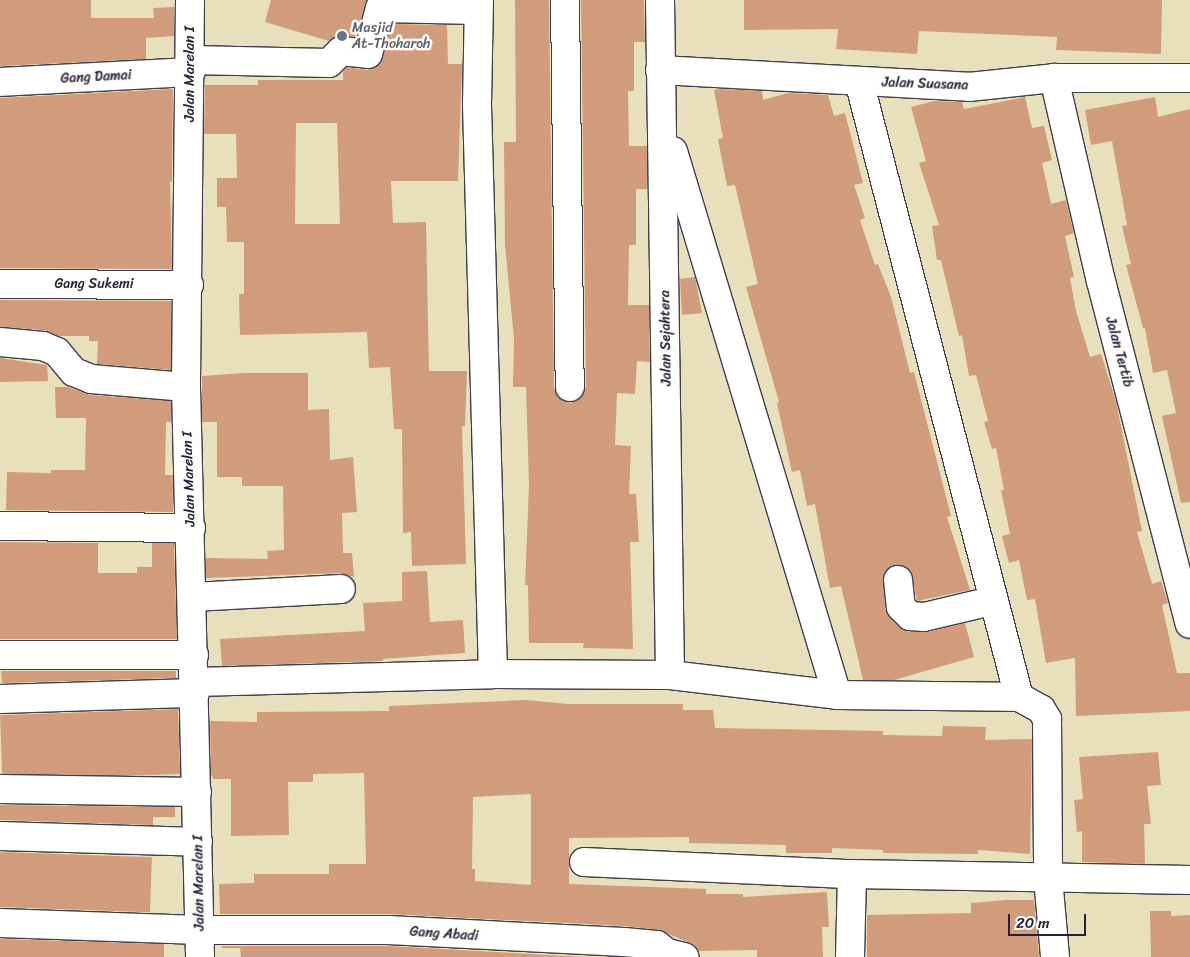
<!DOCTYPE html>
<style>
body{margin:0}
#map{position:relative;width:1190px;height:957px;overflow:hidden;background:#e8e0bc;font-family:Sriracha,sans-serif}
div>[style]{position:absolute}
[style*='--x']{left:calc(var(--x)*1px);top:calc(var(--y)*1px);width:calc(var(--w)*1px);rotate:calc(var(--a)*1deg)}
.building>*{inset:0;background:#d09c7b;transform-origin:0 0}
.roads{filter:drop-shadow(1px 0 #403e4e) drop-shadow(-1px 0 #403e4e) drop-shadow(0 1px #403e4e) drop-shadow(0 -1px #403e4e)}
.minor>*{height:28px;margin:-14px;padding:0 14px;transform-origin:14px;border-radius:14px;background:#fff}
.dots>*{width:14px;height:14px;translate:-50% -50%;box-sizing:border-box;border:2px solid #fdfcf7;border-radius:50%}
span{translate:-50% -50%;white-space:nowrap;text-align:center;line-height:1.15;-webkit-text-stroke:5px #fdfcf7;paint-order:stroke}
.worship-label{font-size:14px;color:#5b616d}
.left{translate:0 -50%;text-align:left}
.street-label{font-size:14px;color:#22223b}
.scale{position:absolute;left:1008px;top:914px;width:78px;height:22px;box-sizing:border-box;border:2px solid #22223b;border-top:0;padding-left:6px;font-size:15px;line-height:18px;white-space:nowrap;color:#22223b;-webkit-text-stroke:4px #fdfcf7;paint-order:stroke}
</style>
<div id="map">
<div class="building">
<div style="clip-path:polygon(0 0,91px 0,91px 18px,154px 18px,153px 8px,174px 7px,174px 36px,146px 38px,146px 59px,0 66px)"></div>
<div style="clip-path:polygon(271px 0,367px 0,356px 37px,336px 36px,329px 41px,265px 22px)"></div>
<div style="clip-path:polygon(515px 0,549px 0,554px 387px,557px 395px,570px 403px,578px 400px,586px 387px,581px 0,644px 0,645px 42px,634px 42px,634px 91px,628px 91px,629px 146px,647px 146px,647px 189px,636px 189px,636px 245px,629px 245px,628px 305px,649px 305px,650px 362px,637px 361px,635px 394px,617px 393px,615px 445px,631px 446px,629px 494px,636px 494px,639px 542px,630px 542px,633px 649px,583px 648px,584px 643px,529px 643px,528px 585px,525px 585px,529px 485px,526px 387px,513px 387px,514px 339px,505px 245px,504px 142px,516px 142px)"></div>
<div style="clip-path:polygon(744px 0,1162px 0,1161px 54px,1056px 50px,1057px 37px,919px 31px,917px 54px,836px 49px,838px 29px,744px 30px)"></div>
<div style="clip-path:polygon(evenodd,392px 24px,447px 25px,448px 64px,462px 64px,458px 181px,391px 181px,393px 223px,426px 222px,429px 371px,467px 371px,465px 426px,462px 426px,466px 564px,412px 566px,411px 532px,403px 533px,402px 429px,394px 429px,390px 367px,369px 368px,367px 332px,240px 335px,239px 294px,244px 294px,244px 242px,227px 242px,226px 207px,217px 207px,217px 178px,237px 178px,236px 134px,204px 134px,205px 85px,258px 85px,258px 80px,343px 80px,343px 71px,347px 67px,367px 70px,380px 64px,392px 24px,296px 123px,337px 123px,340px 224px,295px 224px,296px 123px)"></div>
<div style="clip-path:polygon(173px 89px,172px 182px,170px 182px,172px 269px,0 268px,0 98px)"></div>
<div style="clip-path:polygon(721px 89px,762px 91px,763px 100px,788px 93px,828px 95px,834px 116px,845px 113px,863px 183px,854px 185px,865px 218px,860px 220px,875px 265px,878px 264px,891px 297px,910px 373px,914px 372px,951px 516px,947px 517px,970px 590px,917px 601px,911px 571px,896px 565px,884px 574px,885px 609px,899px 627px,909px 632px,928px 632px,965px 623px,974px 657px,894px 680px,863px 680px,841px 586px,830px 588px,815px 504px,807px 506px,800px 470px,792px 472px,777px 403px,779px 402px,746px 287px,758px 284px,735px 185px,727px 186px,718px 139px,723px 138px,714px 90px)"></div>
<div style="clip-path:polygon(1025px 97px,1032px 128px,1044px 126px,1052px 160px,1042px 163px,1051px 204px,1066px 200px,1074px 233px,1065px 236px,1074px 277px,1070px 278px,1076px 311px,1090px 357px,1101px 354px,1116px 401px,1142px 531px,1137px 532px,1152px 584px,1161px 581px,1168px 603px,1162px 605px,1177px 673px,1190px 673px,1190px 711px,1076px 716px,1075px 658px,1046px 663px,1035px 599px,1027px 600px,1019px 560px,1009px 563px,1002px 536px,1010px 534px,1001px 490px,1004px 490px,996px 448px,992px 449px,984px 422px,988px 421px,976px 375px,969px 376px,962px 335px,959px 336px,941px 260px,937px 260px,932px 226px,939px 225px,919px 163px,926px 161px,911px 107px,934px 101px,962px 102px,964px 109px)"></div>
<div style="clip-path:polygon(1155px 97px,1158px 117px,1190px 109px,1190px 502px,1181px 503px,1162px 416px,1176px 413px,1167px 370px,1153px 373px,1145px 328px,1143px 328px,1126px 265px,1131px 264px,1122px 226px,1127px 225px,1112px 141px,1091px 145px,1085px 110px)"></div>
<div style="clip-path:polygon(695px 277px,702px 313px,682px 315px,680px 279px)"></div>
<div style="clip-path:polygon(0 300px,171px 301px,171px 370px,97px 364px,98px 341px,89px 341px,89px 336px,59px 336px,44px 330px,0 327px)"></div>
<div style="clip-path:polygon(0 358px,47px 365px,48px 381px,0 382px)"></div>
<div style="clip-path:polygon(243px 373px,308px 373px,308px 410px,329px 409px,330px 460px,353px 457px,357px 512px,342px 513px,343px 553px,352px 553px,354px 577px,340px 573px,206px 578px,206px 558px,268px 559px,267px 551px,284px 550px,283px 486px,242px 486px,242px 477px,217px 477px,217px 422px,202px 422px,202px 376px)"></div>
<div style="clip-path:polygon(55px 387px,68px 387px,90px 395px,171px 401px,171px 422px,166px 422px,165px 475px,173px 475px,173px 512px,6px 510px,7px 472px,51px 473px,51px 470px,85px 470px,86px 418px,56px 418px)"></div>
<div style="clip-path:polygon(0 542px,98px 543px,98px 573px,137px 573px,137px 567px,152px 567px,152px 543px,174px 543px,177px 639px,0 639px)"></div>
<div style="clip-path:polygon(427px 571px,430px 622px,463px 620px,465px 653px,383px 659px,383px 661px,222px 666px,220px 639px,365px 631px,363px 603px,402px 601px,402px 572px)"></div>
<div style="clip-path:polygon(1px 671px,176px 671px,176px 678px,2px 683px)"></div>
<div style="clip-path:polygon(evenodd,526px 700px,568px 704px,683px 704px,683px 710px,713px 710px,715px 728px,883px 731px,883px 735px,942px 736px,943px 726px,986px 727px,985px 740px,1032px 739px,1030px 854px,978px 850px,978px 854px,883px 853px,883px 850px,832px 848px,832px 853px,786px 853px,786px 845px,689px 843px,689px 837px,569px 838px,569px 884px,706px 889px,706px 894px,743px 894px,743px 897px,827px 892px,829px 927px,822px 927px,823px 957px,757px 957px,757px 950px,699px 951px,695px 945px,659px 930px,625px 926px,389px 914px,220px 914px,219px 884px,254px 883px,254px 874px,329px 874px,329px 864px,366px 864px,364px 773px,313px 774px,313px 782px,288px 782px,289px 835px,231px 836px,231px 779px,214px 779px,211px 775px,210px 721px,257px 722px,257px 712px,389px 711px,389px 706px,526px 700px,531px 794px,531px 885px,475px 881px,475px 869px,472px 869px,473px 797px,531px 794px)"></div>
<div style="left:178px;top:709px;width:65px;height:178px;rotate:88deg"></div>
<div style="clip-path:polygon(1158px 752px,1161px 785px,1147px 786px,1151px 824px,1144px 824px,1145px 864px,1082px 862px,1082px 831px,1077px 832px,1074px 800px,1083px 799px,1079px 757px)"></div>
<div style="clip-path:polygon(0 805px,175px 807px,175px 817px,153px 817px,153px 825px,0 820px)"></div>
<div style="left:0;top:852px;width:152px;height:55px;rotate:2deg"></div>
<div style="clip-path:polygon(1005px 900px,1034px 900px,1039px 957px,867px 957px,867px 915px,971px 913px,971px 903px)"></div>
<div style="clip-path:polygon(1150px 911px,1171px 911px,1171px 916px,1190px 915px,1190px 957px,1151px 957px)"></div>
<div style="clip-path:polygon(0 939px,164px 944px,164px 957px,0 957px)"></div>
<div style="clip-path:polygon(222px 946px,388px 946px,585px 957px,241px 957px,240px 948px,222px 948px)"></div>
</div>
<div class="roads">
<div class="minor">
<div style="--x:190;--y:0;--w:387;--a:90.6"></div>
<div style="--x:186;--y:387;--w:570;--a:88.59"></div>
<div style="--x:479;--y:0;--w:105;--a:91.1"></div>
<div style="--x:477;--y:105;--w:569;--a:88.39"></div>
<div style="--x:565;--y:0;--w:387;--a:89.3"></div>
<div style="--x:660;--y:0;--w:675;--a:89.15"></div>
<div style="--x:191;--y:60;--w:138;--a:1.2"></div>
<div style="--x:329;--y:63;--w:17;--a:-45"></div>
<div style="--x:341;--y:51;--w:27;--a:6"></div>
<div style="--x:368;--y:54;--w:48;--a:-75.4"></div>
<div style="--x:380;--y:8;--w:98;--a:1.2"></div>
<div style="--x:660;--y:70;--w:309;--a:3.1"></div>
<div style="--x:969;--y:87;--w:85;--a:-6"></div>
<div style="--x:1054;--y:78;--w:136;--a:0"></div>
<div style="--x:1054;--y:78;--w:208;--a:77"></div>
<div style="--x:1101;--y:281;--w:354;--a:75.5"></div>
<div style="--x:0;--y:82;--w:191;--a:-3"></div>
<div style="--x:673;--y:151;--w:568;--a:73.22"></div>
<div style="--x:0;--y:284;--w:189;--a:0.3"></div>
<div style="--x:0;--y:342;--w:43;--a:5.3"></div>
<div style="--x:43;--y:346;--w:15;--a:23"></div>
<div style="--x:57;--y:352;--w:26;--a:50"></div>
<div style="--x:74;--y:372;--w:18;--a:22"></div>
<div style="--x:91;--y:379;--w:95;--a:4.8"></div>
<div style="--x:0;--y:526;--w:191;--a:0.6"></div>
<div style="--x:898;--y:580;--w:27;--a:84"></div>
<div style="--x:901;--y:607;--w:13;--a:45"></div>
<div style="--x:910;--y:616;--w:14;--a:4"></div>
<div style="--x:924;--y:617;--w:69;--a:-13.4"></div>
<div style="--x:193;--y:597;--w:148;--a:-3.1"></div>
<div style="--x:0;--y:655;--w:194;--a:0"></div>
<div style="--x:195;--y:682;--w:298;--a:-1.5"></div>
<div style="--x:493;--y:674;--w:177;--a:0.3"></div>
<div style="--x:670;--y:675;--w:168;--a:6.8"></div>
<div style="--x:837;--y:695;--w:182;--a:0.6"></div>
<div style="--x:1019;--y:697;--w:636;--a:-104.56"></div>
<div style="--x:1019;--y:697;--w:25;--a:29"></div>
<div style="--x:1041;--y:709;--w:12;--a:59"></div>
<div style="--x:1047;--y:719;--w:159;--a:89.6"></div>
<div style="--x:1048;--y:878;--w:79;--a:84.9"></div>
<div style="--x:0;--y:699;--w:195;--a:-1.8"></div>
<div style="--x:0;--y:789;--w:197;--a:0.9"></div>
<div style="--x:0;--y:836;--w:198;--a:1.7"></div>
<div style="--x:584;--y:862;--w:268;--a:2.6"></div>
<div style="--x:852;--y:874;--w:338;--a:1"></div>
<div style="--x:0;--y:923;--w:200;--a:2"></div>
<div style="--x:200;--y:930;--w:188;--a:0"></div>
<div style="--x:388;--y:930;--w:236;--a:2.9"></div>
<div style="--x:624;--y:942;--w:33;--a:5"></div>
<div style="--x:657;--y:945;--w:13;--a:39"></div>
<div style="--x:667;--y:953;--w:18;--a:13"></div>
<div style="--x:850;--y:957;--w:83;--a:-88.6"></div>
</div>
</div>
<div class="dots">
<div style="left:342px;top:36px;background:#6b7280"></div>
</div>
<div class="worship-label">
<span class="left" style="left:352px;top:36px">Masjid<br>At-Thoharoh</span>
</div>
<div class="street-label">
<span style="left:190px;top:74px;rotate:-90deg">Jalan Marelan I</span>
<span style="left:96px;top:77px;rotate:-3deg">Gang Damai</span>
<span style="left:925px;top:84px;rotate:2deg">Jalan Suasana</span>
<span style="left:94px;top:284px">Gang Sukemi</span>
<span style="left:666px;top:338px;rotate:-91deg">Jalan Sejahtera</span>
<span style="left:1119px;top:352px;rotate:75deg">Jalan Tertib</span>
<span style="left:189px;top:479px;rotate:-92deg">Jalan Marelan I</span>
<span style="left:199px;top:883px;rotate:-91deg">Jalan Marelan I</span>
<span style="left:444px;top:934px;rotate:4deg">Gang Abadi</span>
</div>
<div class="scale">20 m</div>
</div>
